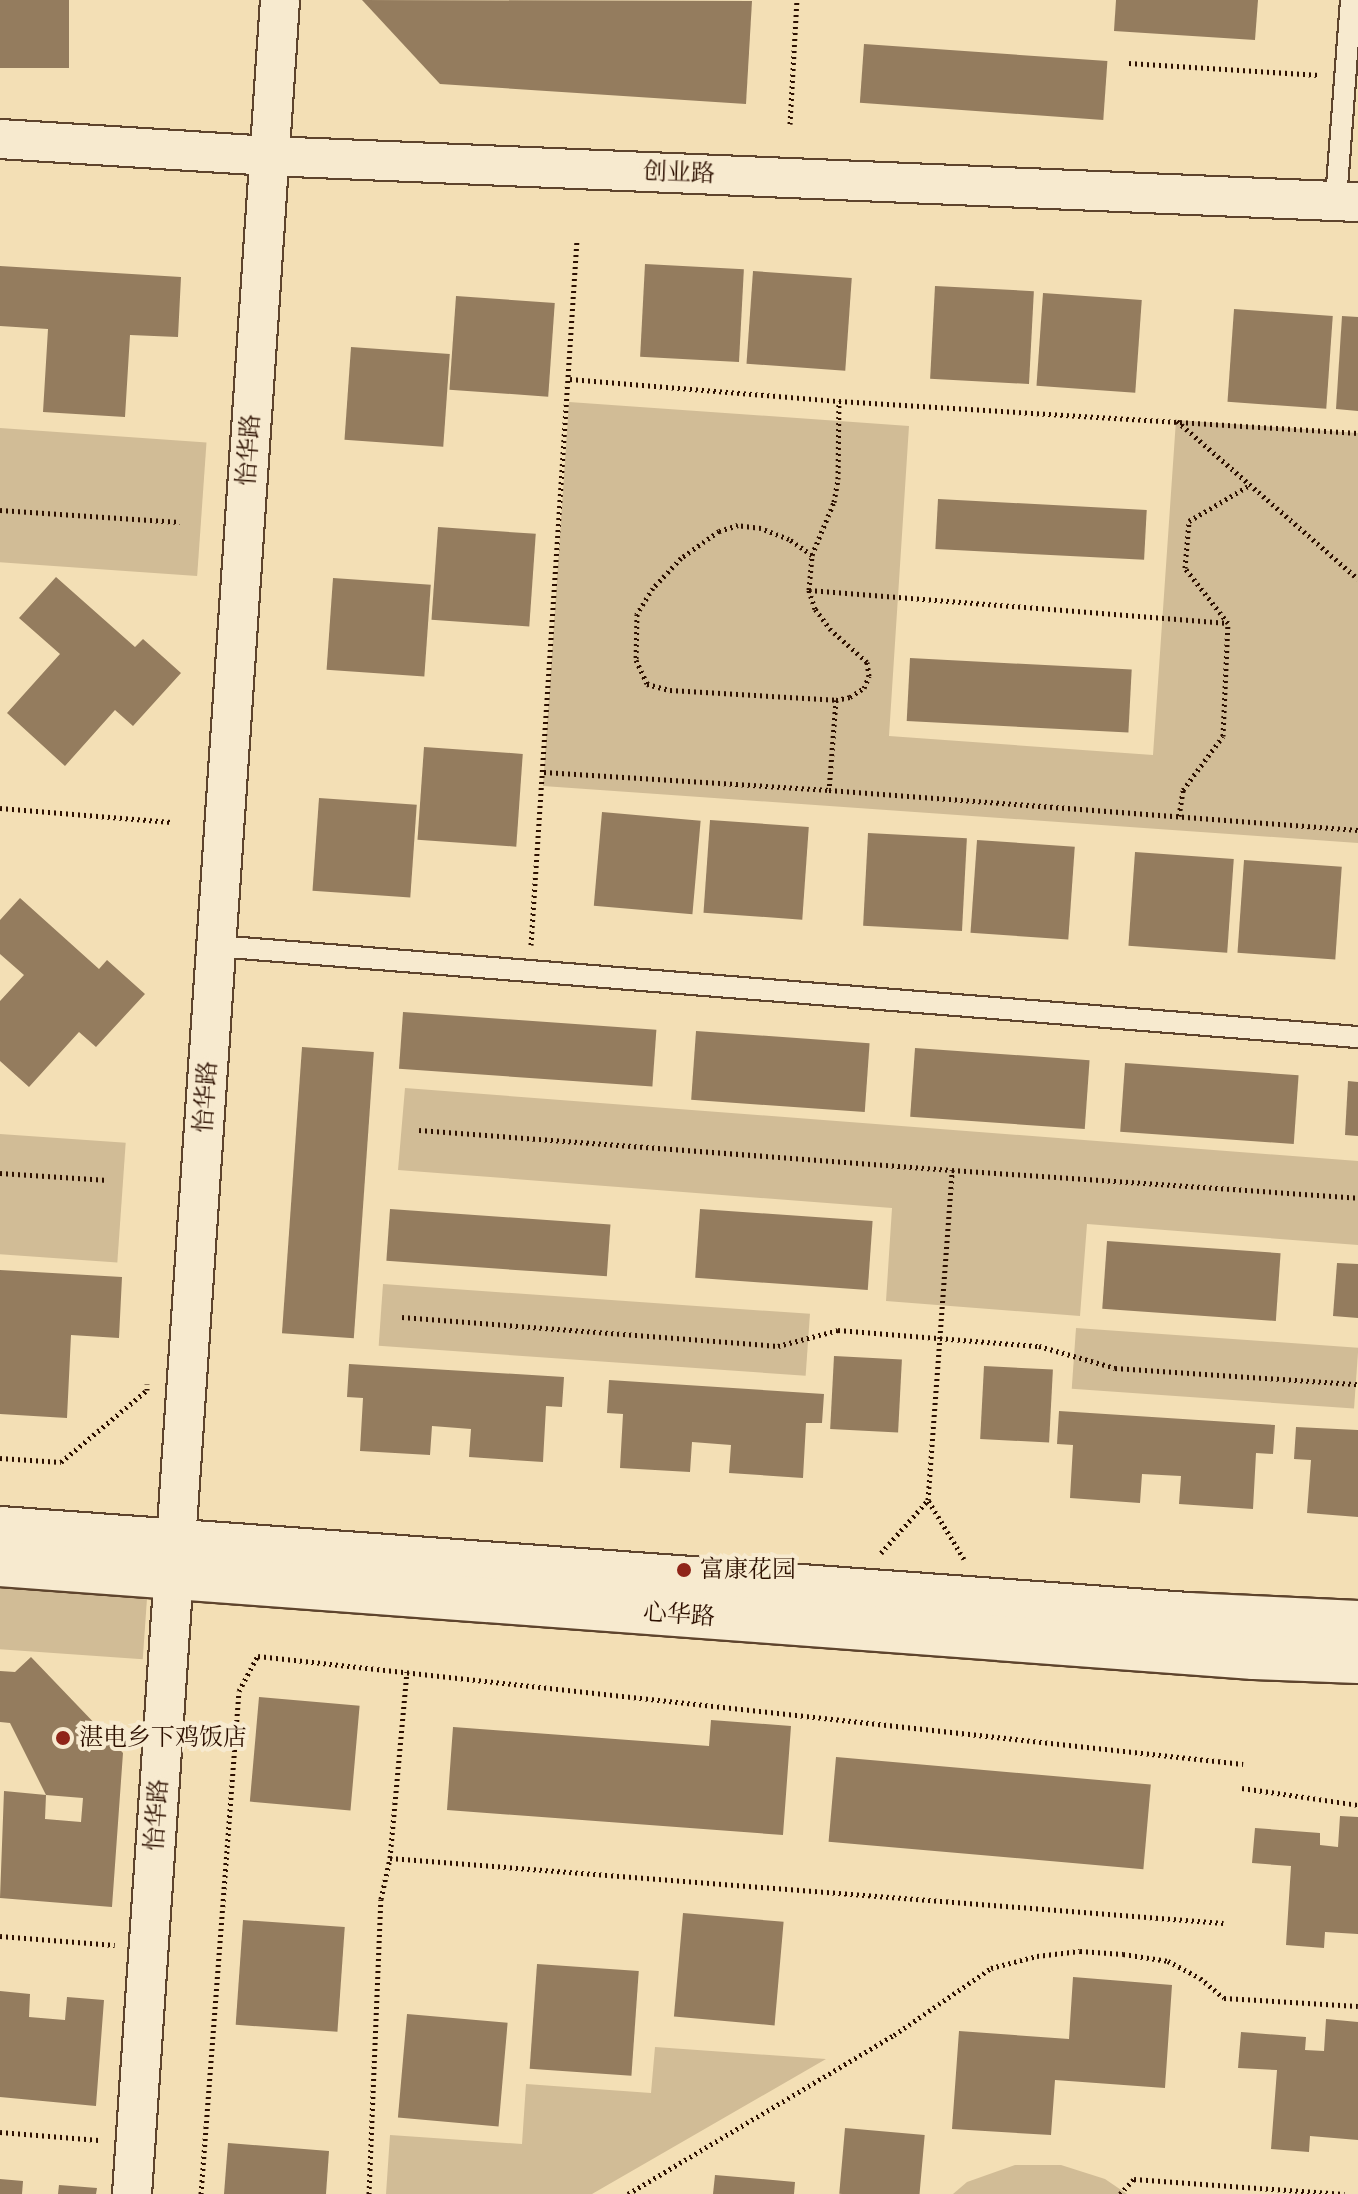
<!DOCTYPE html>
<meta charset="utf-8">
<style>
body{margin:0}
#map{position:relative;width:1358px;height:2194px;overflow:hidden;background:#f3dfb5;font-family:"IM FELL French Canon","Noto Serif SC",serif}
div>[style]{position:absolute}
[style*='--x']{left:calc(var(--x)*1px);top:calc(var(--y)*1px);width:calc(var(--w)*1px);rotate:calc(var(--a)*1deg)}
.green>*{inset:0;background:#d1bc96;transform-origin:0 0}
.building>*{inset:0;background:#947c5e;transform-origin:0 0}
.path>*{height:5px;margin-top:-2.5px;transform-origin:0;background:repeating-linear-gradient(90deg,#2d1000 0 2px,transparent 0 6px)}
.roads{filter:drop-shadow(2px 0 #5e442d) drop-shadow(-2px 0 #5e442d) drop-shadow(0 2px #5e442d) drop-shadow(0 -2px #5e442d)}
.lane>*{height:20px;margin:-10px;padding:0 10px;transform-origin:10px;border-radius:10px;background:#f7eacf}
.street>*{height:38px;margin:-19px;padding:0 19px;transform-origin:19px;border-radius:19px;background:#f7eacf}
.secondary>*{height:44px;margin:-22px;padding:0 22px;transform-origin:22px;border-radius:22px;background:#f7eacf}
.dots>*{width:22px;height:22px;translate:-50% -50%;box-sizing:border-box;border:4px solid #f7eacf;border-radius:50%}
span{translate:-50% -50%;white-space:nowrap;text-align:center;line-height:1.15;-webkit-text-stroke:8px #f7eacf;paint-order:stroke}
.street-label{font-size:24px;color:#2d1000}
.poi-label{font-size:24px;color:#2d1000}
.left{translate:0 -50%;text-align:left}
</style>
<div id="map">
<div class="green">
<div style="clip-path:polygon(569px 402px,909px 426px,889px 736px,1153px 755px,1176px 420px,1358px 433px,1358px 843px,543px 786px)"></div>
<div style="left:0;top:428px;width:207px;height:134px;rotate:4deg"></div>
<div style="clip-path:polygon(405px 1088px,1358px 1161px,1358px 1245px,1087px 1224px,1080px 1316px,886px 1301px,892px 1208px,398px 1170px)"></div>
<div style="left:0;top:1134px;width:126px;height:120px;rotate:4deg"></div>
<div style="left:383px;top:1284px;width:428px;height:62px;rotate:4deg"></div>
<div style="left:1076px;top:1328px;width:283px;height:61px;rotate:4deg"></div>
<div style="left:0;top:1579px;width:148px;height:70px;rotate:4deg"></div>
<div style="clip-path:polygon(655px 2047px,826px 2059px,592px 2194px,386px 2194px,390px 2135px,522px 2144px,526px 2084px,651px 2093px)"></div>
<div style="clip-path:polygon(1015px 2165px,1061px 2165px,1105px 2179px,1127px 2194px,953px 2194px,967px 2182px)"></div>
</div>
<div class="building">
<div style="left:0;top:0;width:69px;height:68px"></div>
<div style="clip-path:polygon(362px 0,752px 1px,746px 104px,440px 84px)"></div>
<div style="clip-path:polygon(1116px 0,1258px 0,1255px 40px,1114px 31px)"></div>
<div style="left:864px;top:44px;width:244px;height:59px;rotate:4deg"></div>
<div style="left:645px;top:264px;width:99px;height:93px;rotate:3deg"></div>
<div style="clip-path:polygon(0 266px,181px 277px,178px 337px,130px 335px,125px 417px,43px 412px,48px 329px,0 326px)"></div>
<div style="left:753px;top:271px;width:99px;height:93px;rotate:4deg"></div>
<div style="left:935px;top:286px;width:99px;height:93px;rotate:3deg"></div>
<div style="left:1043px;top:293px;width:99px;height:93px;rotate:4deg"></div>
<div style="left:456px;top:296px;width:99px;height:94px;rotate:4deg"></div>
<div style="left:1234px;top:309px;width:99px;height:93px;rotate:4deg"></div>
<div style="clip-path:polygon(1342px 316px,1358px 317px,1358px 411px,1336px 409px)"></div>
<div style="left:351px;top:347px;width:99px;height:93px;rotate:4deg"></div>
<div style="left:938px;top:499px;width:209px;height:50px;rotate:3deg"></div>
<div style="left:438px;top:527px;width:98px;height:93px;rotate:4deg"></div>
<div style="clip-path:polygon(56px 577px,135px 647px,143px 639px,181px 673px,133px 726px,115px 710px,65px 766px,7px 713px,60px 654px,19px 618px)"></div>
<div style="left:333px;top:578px;width:98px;height:92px;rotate:4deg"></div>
<div style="left:910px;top:658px;width:222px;height:63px;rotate:3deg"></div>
<div style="left:424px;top:747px;width:99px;height:93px;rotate:4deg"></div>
<div style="left:319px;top:798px;width:98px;height:93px;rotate:4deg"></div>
<div style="left:602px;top:812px;width:99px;height:94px;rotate:5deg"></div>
<div style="left:710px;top:820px;width:99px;height:93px;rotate:4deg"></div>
<div style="left:868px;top:833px;width:99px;height:93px;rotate:3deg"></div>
<div style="left:977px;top:840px;width:98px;height:93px;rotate:4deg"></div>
<div style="left:1135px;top:852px;width:99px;height:94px;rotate:4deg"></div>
<div style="left:1244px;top:860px;width:98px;height:93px;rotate:4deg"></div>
<div style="clip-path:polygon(20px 898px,99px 969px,107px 960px,145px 994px,96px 1047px,79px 1032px,29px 1087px,0 1061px,0 1001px,24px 975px,0 954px,0 920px)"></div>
<div style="left:403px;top:1012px;width:254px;height:57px;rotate:4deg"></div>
<div style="left:696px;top:1031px;width:174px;height:69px;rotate:4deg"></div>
<div style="left:302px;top:1047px;width:72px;height:287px;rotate:4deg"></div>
<div style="left:915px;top:1048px;width:175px;height:69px;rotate:4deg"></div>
<div style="left:1125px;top:1063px;width:174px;height:69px;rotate:4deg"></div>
<div style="clip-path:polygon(1348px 1081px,1358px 1082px,1358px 1136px,1345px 1135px)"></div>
<div style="left:390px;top:1209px;width:221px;height:52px;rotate:4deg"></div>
<div style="left:700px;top:1209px;width:173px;height:69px;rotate:4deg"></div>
<div style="left:1107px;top:1241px;width:174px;height:68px;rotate:4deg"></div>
<div style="clip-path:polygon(1337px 1263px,1358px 1264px,1358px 1318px,1333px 1316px)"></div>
<div style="clip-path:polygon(0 1270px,122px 1277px,119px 1338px,71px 1335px,67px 1418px,0 1414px)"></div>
<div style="left:834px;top:1356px;width:68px;height:73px;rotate:3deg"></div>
<div style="clip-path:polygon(349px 1364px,564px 1377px,562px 1407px,546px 1406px,543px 1462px,469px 1457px,471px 1429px,432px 1426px,430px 1455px,360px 1451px,363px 1398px,347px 1397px)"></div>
<div style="left:984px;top:1366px;width:69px;height:73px;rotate:3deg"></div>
<div style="clip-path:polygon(609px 1380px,824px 1394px,822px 1423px,806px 1423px,803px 1478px,729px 1473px,731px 1445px,692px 1442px,690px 1472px,620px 1468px,623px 1414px,607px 1413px)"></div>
<div style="clip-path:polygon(1059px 1411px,1275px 1425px,1273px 1454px,1256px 1453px,1253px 1509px,1179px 1504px,1181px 1476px,1142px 1474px,1140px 1503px,1070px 1498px,1073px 1445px,1057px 1444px)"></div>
<div style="clip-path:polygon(1296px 1427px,1358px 1430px,1358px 1517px,1307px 1513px,1311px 1460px,1294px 1459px)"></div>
<div style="clip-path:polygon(evenodd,31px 1657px,123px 1753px,112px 1907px,0 1898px,4px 1791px,46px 1795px,10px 1723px,0 1722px,0 1671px,15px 1672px,31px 1657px,46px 1795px,83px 1798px,81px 1822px,45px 1819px,46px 1795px)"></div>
<div style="left:259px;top:1697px;width:101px;height:105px;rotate:5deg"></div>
<div style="clip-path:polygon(711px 1720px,791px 1726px,783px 1835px,447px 1810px,453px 1727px,709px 1746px)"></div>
<div style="left:836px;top:1757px;width:316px;height:85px;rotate:5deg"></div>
<div style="clip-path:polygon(1340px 1816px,1358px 1817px,1358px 1934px,1325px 1932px,1324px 1948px,1286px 1945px,1291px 1866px,1252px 1863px,1255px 1828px,1320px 1833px,1320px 1845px,1338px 1847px)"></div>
<div style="left:683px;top:1913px;width:101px;height:104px;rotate:5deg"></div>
<div style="left:243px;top:1920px;width:102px;height:105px;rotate:4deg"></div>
<div style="left:537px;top:1964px;width:102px;height:105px;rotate:4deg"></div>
<div style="clip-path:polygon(1073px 1977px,1172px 1985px,1165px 2088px,1055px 2080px,1051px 2135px,952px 2129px,959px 2031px,1069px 2039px)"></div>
<div style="clip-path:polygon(0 1991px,30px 1994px,29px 2017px,65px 2020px,67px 1997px,104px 2000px,96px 2106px,0 2097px)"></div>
<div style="left:407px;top:2014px;width:101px;height:104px;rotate:5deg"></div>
<div style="clip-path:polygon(1326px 2019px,1358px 2022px,1358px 2140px,1310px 2136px,1309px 2152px,1271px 2149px,1277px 2070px,1238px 2068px,1241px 2032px,1306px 2037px,1305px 2050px,1324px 2051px)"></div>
<div style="left:845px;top:2128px;width:80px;height:66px;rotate:5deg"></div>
<div style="clip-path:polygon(228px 2143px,329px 2151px,326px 2194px,224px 2194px)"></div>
<div style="clip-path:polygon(715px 2175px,795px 2182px,794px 2194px,713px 2194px)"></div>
<div style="clip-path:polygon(0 2179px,23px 2181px,22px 2194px,0 2194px)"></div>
<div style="clip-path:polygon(59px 2185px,97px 2188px,96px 2194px,58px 2194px)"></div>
</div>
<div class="path">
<div style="--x:1129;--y:63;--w:191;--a:3.6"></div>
<div style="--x:790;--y:124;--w:124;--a:-86.8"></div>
<div style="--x:570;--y:379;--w:270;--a:4.7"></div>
<div style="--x:839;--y:401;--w:520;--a:3.53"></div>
<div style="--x:1177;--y:421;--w:240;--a:41.1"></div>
<div style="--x:0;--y:510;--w:180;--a:3.8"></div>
<div style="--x:812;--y:555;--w:28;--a:-145"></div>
<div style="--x:789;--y:539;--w:30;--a:-159"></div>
<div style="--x:761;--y:528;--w:23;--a:-173"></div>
<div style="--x:738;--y:525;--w:20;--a:162"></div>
<div style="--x:719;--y:531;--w:47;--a:144.6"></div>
<div style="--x:681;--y:558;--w:41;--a:133"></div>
<div style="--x:653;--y:588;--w:31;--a:122"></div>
<div style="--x:637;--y:614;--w:46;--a:91.2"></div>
<div style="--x:636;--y:660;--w:26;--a:65"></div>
<div style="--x:647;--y:684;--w:24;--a:15"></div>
<div style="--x:670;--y:690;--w:166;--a:3.4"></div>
<div style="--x:836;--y:700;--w:14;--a:-12"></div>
<div style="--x:850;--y:697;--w:17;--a:-33"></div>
<div style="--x:864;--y:688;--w:13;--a:-67"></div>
<div style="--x:869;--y:676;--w:14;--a:-98"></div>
<div style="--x:867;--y:662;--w:48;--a:-138.4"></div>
<div style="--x:831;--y:630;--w:26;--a:-127"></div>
<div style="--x:815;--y:609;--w:20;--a:-108"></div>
<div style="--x:809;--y:590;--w:35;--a:-85"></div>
<div style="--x:812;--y:555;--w:57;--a:-67.5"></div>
<div style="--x:834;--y:502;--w:23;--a:-80"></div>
<div style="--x:838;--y:479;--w:78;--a:-89.3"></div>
<div style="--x:809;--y:590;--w:420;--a:4.5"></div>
<div style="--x:836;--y:700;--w:90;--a:94.4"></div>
<div style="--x:829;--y:790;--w:531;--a:4.32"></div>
<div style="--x:544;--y:772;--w:286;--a:3.6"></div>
<div style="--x:0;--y:808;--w:172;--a:4.7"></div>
<div style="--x:1179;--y:816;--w:26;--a:-81"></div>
<div style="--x:1183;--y:790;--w:67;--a:-53.5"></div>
<div style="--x:1223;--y:736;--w:113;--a:-87.5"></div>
<div style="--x:1228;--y:623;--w:70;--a:-128"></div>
<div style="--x:1185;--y:568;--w:47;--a:-85.1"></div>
<div style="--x:1189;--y:521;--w:71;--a:-30.5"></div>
<div style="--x:531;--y:945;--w:706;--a:-86.27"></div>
<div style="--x:419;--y:1130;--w:534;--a:4.29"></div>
<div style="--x:0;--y:1173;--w:108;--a:3.7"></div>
<div style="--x:402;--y:1317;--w:377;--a:4.4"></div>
<div style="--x:778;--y:1346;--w:62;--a:-14.9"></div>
<div style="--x:838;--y:1330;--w:202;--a:4.6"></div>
<div style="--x:1039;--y:1346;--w:79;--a:16.1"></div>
<div style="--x:1115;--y:1368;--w:244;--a:3.8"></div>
<div style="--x:0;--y:1458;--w:61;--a:3.8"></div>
<div style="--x:61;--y:1462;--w:112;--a:-39.9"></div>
<div style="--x:147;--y:1390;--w:6;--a:-90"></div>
<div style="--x:881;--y:1553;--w:71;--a:-48.4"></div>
<div style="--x:964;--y:1559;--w:69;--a:-121.4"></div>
<div style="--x:928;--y:1500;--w:331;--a:-85.8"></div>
<div style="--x:952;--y:1170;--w:407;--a:3.9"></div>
<div style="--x:1242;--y:1788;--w:117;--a:8.3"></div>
<div style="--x:390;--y:1858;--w:187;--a:-84.8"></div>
<div style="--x:0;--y:1936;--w:115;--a:4.5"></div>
<div style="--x:0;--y:2132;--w:99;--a:4.6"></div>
<div style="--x:201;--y:2194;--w:504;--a:-85.68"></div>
<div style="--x:239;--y:1691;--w:40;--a:-62"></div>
<div style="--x:258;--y:1656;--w:991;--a:6.26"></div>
<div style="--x:369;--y:2194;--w:295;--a:-87.7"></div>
<div style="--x:381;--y:1899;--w:42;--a:-77.6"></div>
<div style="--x:390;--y:1858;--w:836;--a:4.46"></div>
<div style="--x:628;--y:2194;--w:310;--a:-30.9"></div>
<div style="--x:894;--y:2035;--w:118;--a:-34.6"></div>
<div style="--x:991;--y:1968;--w:48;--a:-14.6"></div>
<div style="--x:1037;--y:1956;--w:43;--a:-6.6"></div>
<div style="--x:1080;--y:1951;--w:43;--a:4"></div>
<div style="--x:1123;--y:1954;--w:46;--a:8.8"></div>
<div style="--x:1168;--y:1961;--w:36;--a:28"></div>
<div style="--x:1200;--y:1978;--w:31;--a:40"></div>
<div style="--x:1224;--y:1998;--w:134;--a:3.4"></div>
<div style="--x:1120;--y:2194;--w:21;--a:-47"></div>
<div style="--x:1134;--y:2179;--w:211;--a:4.1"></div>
</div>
<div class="roads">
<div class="lane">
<div style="--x:1336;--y:200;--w:201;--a:-85.7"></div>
<div style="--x:216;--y:946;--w:1146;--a:4.56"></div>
</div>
<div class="street">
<div style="--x:0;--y:139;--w:270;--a:3.6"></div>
<div style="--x:269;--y:156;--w:1090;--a:2.42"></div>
<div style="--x:132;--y:2194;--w:2199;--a:-86.14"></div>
</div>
<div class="secondary">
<div style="--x:0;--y:1529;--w:1191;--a:4.14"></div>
<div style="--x:1188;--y:1615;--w:170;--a:2.7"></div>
<div style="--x:0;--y:1564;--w:1257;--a:4.24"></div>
<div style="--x:1254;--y:1657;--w:104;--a:2.2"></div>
</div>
</div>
<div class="dots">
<div style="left:684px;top:1570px;background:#8f2418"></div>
<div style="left:63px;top:1738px;background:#8f2418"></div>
</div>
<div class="street-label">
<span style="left:679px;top:173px;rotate:2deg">创业路</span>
<span style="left:249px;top:450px;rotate:-86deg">怡华路</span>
<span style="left:206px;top:1097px;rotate:-86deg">怡华路</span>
<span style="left:679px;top:1615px;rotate:4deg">心华路</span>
<span style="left:157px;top:1815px;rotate:-86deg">怡华路</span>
</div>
<div class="poi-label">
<span class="left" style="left:700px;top:1570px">富康花园</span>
<span class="left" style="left:79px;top:1738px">湛电乡下鸡饭店</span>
</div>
</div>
